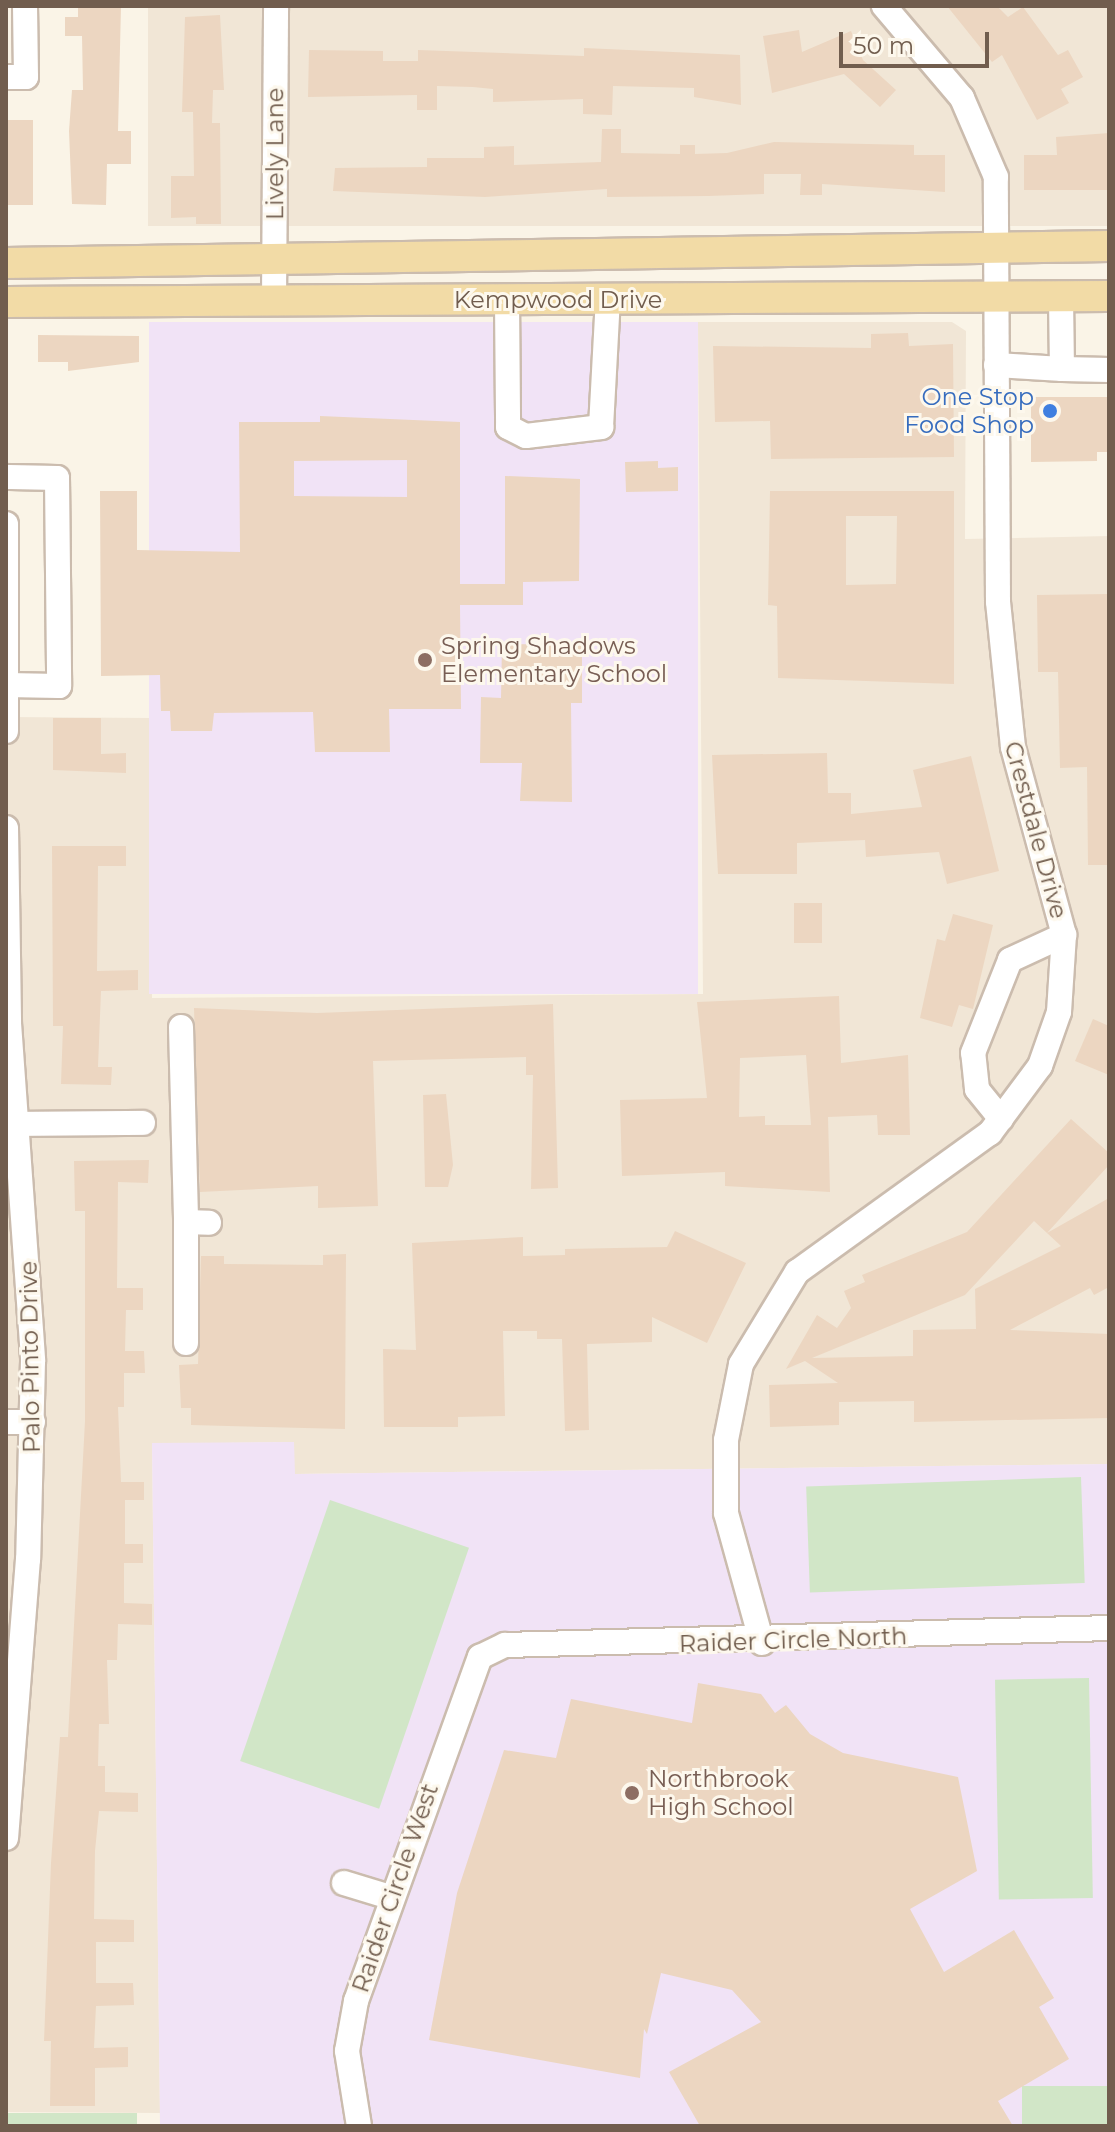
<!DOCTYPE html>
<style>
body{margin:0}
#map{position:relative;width:1115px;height:2132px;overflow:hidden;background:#faf4e7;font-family:Montserrat,sans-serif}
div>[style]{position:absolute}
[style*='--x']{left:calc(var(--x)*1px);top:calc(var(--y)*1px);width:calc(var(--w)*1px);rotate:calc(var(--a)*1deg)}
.residential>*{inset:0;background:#f1e6d6;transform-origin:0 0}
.education>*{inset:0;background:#f1e3f6;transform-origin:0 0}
.green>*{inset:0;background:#d1e6c7;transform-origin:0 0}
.building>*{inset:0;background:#ecd6c1;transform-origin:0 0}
.roads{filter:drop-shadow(2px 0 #cbbcae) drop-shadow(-2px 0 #cbbcae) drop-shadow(0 2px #cbbcae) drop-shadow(0 -2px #cbbcae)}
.minor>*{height:24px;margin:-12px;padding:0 12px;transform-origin:12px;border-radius:12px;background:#fff}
.major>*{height:30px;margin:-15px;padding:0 15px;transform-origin:15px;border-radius:15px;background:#f2dba6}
.dots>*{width:22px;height:22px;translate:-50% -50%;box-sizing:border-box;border:4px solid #fdf8ed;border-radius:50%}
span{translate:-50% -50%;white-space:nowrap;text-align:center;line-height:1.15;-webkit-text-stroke:6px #fdf8ed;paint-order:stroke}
.street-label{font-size:24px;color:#715d4e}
.shop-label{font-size:24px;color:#366cbe}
.right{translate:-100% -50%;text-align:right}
.education-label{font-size:24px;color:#785e54}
.left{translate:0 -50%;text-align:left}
.frame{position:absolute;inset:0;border:8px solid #715d4e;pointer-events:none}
.scale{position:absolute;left:839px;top:32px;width:150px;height:36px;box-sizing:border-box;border:4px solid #715d4e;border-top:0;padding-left:10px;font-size:24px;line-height:28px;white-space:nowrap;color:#715d4e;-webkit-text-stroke:6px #fdf8ed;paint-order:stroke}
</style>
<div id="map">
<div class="residential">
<div style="left:148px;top:6px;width:961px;height:220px"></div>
<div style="clip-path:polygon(698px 322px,952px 322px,966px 331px,965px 539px,1109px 536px,1109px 1464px,294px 1474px,293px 1442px,152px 1444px,160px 2113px,6px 2112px,7px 717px,150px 718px,152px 998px,703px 994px)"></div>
</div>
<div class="education">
<div style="left:698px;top:322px;width:672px;height:549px;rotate:90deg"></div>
<div style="clip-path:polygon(294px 1442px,295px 1474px,1109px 1464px,1109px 2126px,160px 2126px,152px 1443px)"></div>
</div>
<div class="green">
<div style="left:1081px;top:1477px;width:106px;height:275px;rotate:88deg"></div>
<div style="left:330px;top:1500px;width:147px;height:276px;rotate:19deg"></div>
<div style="left:1089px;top:1678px;width:220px;height:94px;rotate:89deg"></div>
<div style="left:1022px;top:2086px;width:87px;height:40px"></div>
<div style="left:6px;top:2113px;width:131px;height:13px"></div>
</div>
<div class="building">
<div style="clip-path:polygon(78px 6px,121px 6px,118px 131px,131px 131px,131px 164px,107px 164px,106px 205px,72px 204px,69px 131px,72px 90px,83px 90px,82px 36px,65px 36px,65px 17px,78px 17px)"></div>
<div style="clip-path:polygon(947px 6px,997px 6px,1008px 17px,1023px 7px,1058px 55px,1068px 50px,1083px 77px,1061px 89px,1069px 103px,1037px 120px,1002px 55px,992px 62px)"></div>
<div style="clip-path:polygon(220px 15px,224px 90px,213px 90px,212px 123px,220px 123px,221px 224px,196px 224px,196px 217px,171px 218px,171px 176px,194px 176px,193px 112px,182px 112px,185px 17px)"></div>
<div style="clip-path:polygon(799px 30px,802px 52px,851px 31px,863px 60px,896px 90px,880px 107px,844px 74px,772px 93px,763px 36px)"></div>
<div style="clip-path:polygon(584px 48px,740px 55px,741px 105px,694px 97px,694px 88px,613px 86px,612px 115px,583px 114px,583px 99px,493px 102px,493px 89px,473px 87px,437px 86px,437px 110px,417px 110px,417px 95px,308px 97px,309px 50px,383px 51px,383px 61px,418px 61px,418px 50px,584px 56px)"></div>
<div style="left:6px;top:120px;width:27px;height:85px"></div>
<div style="clip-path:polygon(602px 129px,621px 129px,621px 153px,680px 154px,680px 145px,695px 145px,695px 154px,727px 153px,774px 142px,914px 145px,914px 155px,945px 155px,945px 192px,822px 184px,822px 195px,800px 195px,801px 174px,764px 174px,764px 194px,708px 196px,607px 197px,607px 189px,485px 197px,333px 191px,335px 168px,427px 167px,427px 158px,484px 158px,484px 147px,514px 146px,514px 165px,601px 162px)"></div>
<div style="clip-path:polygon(1109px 133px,1109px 190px,1024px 190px,1024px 155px,1057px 155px,1056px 137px)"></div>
<div style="clip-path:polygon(908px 333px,909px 346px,953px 344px,954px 457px,771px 459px,770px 421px,715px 422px,713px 346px,871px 348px,871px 334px)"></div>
<div style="clip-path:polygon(38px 335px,139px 336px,139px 362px,68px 371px,68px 362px,38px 362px)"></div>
<div style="clip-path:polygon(1031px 397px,1109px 397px,1109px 452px,1097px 452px,1097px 461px,1031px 462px)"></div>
<div style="clip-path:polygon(evenodd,320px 416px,460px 422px,460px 584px,505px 584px,505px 476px,580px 479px,579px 581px,523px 582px,523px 605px,460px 605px,461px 709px,389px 709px,390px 752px,315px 752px,313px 712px,214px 713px,212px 731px,171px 731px,170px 711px,161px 711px,160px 675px,101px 676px,100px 491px,137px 491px,137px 550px,240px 552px,239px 422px,320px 422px,320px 416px,407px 460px,407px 497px,294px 496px,294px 461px,407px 460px)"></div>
<div style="clip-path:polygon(658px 461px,658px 468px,678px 467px,678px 491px,626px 492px,625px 462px)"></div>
<div style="clip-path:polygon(evenodd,770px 491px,954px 491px,954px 684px,778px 678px,777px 606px,768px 605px,770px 491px,846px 516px,897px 516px,896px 584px,846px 585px,846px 516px)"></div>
<div style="clip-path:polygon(1109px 594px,1109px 865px,1088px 865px,1087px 767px,1060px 768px,1058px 672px,1038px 672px,1037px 595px)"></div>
<div style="clip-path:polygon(502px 644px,582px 645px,582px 703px,571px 703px,572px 802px,520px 801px,522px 763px,480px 763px,481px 697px,501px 698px)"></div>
<div style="clip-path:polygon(53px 718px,101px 718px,101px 754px,126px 753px,126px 773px,53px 770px)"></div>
<div style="clip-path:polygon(827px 753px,828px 793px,851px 793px,851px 814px,922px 807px,913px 770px,971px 756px,999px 871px,947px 884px,939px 852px,866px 857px,865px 840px,797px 843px,797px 874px,718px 874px,712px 755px)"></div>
<div style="clip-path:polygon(52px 846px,126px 846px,126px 866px,98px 866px,97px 971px,138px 970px,138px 990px,101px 991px,98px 1067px,112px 1067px,111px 1085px,61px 1084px,63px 1026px,53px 1026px)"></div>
<div style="left:822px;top:903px;width:40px;height:28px;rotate:90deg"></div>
<div style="clip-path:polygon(953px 914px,993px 925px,973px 1009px,959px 1005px,952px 1027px,920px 1018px,937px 939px,945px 941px)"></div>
<div style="clip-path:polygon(evenodd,839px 996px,841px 1063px,908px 1055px,910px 1135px,878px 1135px,877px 1115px,828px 1117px,830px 1192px,725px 1186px,725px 1172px,622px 1176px,620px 1100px,707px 1098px,697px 1002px,839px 996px,806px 1055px,811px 1125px,765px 1125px,765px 1116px,739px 1117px,740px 1058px,806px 1055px)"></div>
<div style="clip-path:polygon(553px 1004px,558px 1188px,531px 1189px,533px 1075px,526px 1075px,526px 1057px,373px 1061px,378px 1206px,318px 1208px,318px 1186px,200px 1192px,194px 1008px,317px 1013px)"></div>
<div style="clip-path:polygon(1093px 1019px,1109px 1026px,1109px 1075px,1075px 1061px)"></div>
<div style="clip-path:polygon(446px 1094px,453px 1165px,448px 1187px,425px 1187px,423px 1095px)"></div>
<div style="clip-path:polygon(1071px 1119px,1109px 1153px,1109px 1165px,1047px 1233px,1034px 1221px,965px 1295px,812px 1358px,913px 1356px,913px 1330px,976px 1329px,975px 1289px,1061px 1246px,1047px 1233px,1109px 1198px,1109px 1287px,1094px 1295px,1090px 1288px,1010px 1330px,1109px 1334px,1109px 1418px,914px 1422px,914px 1401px,839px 1402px,839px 1425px,770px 1427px,769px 1385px,838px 1383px,805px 1361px,786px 1369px,817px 1315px,837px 1328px,851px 1308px,844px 1291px,865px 1282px,862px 1275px,967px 1232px)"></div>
<div style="clip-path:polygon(149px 1160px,148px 1183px,118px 1182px,117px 1288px,143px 1288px,143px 1310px,126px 1310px,125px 1351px,144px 1351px,145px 1373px,124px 1373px,124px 1407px,118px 1407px,121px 1482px,144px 1482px,144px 1500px,125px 1500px,125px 1544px,143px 1544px,143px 1563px,124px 1563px,124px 1603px,152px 1604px,152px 1625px,118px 1624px,117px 1660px,107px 1660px,109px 1724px,99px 1724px,98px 1766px,105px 1766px,105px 1792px,138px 1793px,138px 1812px,99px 1811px,95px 1851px,94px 1919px,134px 1920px,134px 1942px,96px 1942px,96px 1983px,133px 1983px,134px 2005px,96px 2006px,94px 2048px,128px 2047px,128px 2067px,95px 2068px,95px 2106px,50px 2106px,51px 2041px,44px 2041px,51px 1863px,60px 1737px,68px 1737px,85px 1421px,85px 1211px,75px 1211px,74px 1161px)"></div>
<div style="clip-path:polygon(675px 1231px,746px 1263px,707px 1343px,652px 1317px,652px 1342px,587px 1344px,589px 1430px,565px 1431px,562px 1339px,537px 1339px,537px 1331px,503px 1331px,505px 1416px,458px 1417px,458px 1427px,384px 1427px,383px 1349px,416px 1350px,412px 1243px,523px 1237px,523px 1256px,565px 1255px,565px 1249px,667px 1247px)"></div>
<div style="clip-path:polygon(346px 1254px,345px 1429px,191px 1425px,191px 1408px,181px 1408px,179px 1365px,198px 1364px,201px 1256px,224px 1256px,224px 1264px,323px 1265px,323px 1255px)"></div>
<div style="clip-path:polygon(698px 1683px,761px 1694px,775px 1713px,786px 1705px,810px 1734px,843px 1753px,958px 1777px,977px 1871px,910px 1909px,944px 1972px,1014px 1930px,1054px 1998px,1039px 2007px,1069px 2059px,998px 2101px,1013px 2126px,700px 2126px,669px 2072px,761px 2022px,732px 1990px,661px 1973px,647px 2034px,644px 2029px,640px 2078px,429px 2040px,457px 1893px,504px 1750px,556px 1758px,571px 1699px,692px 1723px)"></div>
</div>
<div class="roads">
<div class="minor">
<div style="--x:6;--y:77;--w:20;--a:0"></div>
<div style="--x:26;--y:77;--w:71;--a:-90.8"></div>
<div style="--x:1061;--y:298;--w:71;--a:89.2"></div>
<div style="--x:1062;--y:369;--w:47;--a:1.2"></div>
<div style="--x:507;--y:300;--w:127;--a:89.5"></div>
<div style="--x:508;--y:427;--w:20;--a:27"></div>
<div style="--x:526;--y:436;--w:76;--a:-6.8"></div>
<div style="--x:601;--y:427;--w:128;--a:-86.9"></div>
<div style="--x:274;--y:302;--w:296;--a:-89.6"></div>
<div style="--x:996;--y:365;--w:66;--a:3.5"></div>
<div style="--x:6;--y:477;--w:51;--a:1.1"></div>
<div style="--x:57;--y:478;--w:208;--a:89.4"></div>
<div style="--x:59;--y:686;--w:52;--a:-178.9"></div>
<div style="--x:6;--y:524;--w:207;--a:90"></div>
<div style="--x:6;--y:828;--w:195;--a:89.1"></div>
<div style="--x:9;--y:1023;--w:339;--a:85.9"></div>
<div style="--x:33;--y:1361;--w:198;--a:91.4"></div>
<div style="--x:28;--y:1559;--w:280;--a:94.5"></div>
<div style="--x:181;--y:1027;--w:195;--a:88.5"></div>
<div style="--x:186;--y:1222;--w:23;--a:2"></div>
<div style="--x:1001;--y:1119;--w:38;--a:-129"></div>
<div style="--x:977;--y:1089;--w:36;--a:-96"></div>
<div style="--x:973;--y:1053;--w:100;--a:-68.3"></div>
<div style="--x:1010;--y:960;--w:60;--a:-24.8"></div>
<div style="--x:21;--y:1124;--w:122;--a:-0.5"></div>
<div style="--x:186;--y:1222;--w:121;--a:90"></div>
<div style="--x:6;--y:1422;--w:27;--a:0"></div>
<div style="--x:762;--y:1643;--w:135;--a:-105.5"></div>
<div style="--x:726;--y:1513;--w:73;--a:-90"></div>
<div style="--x:726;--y:1440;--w:77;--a:-78.8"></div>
<div style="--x:741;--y:1364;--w:108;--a:-58.7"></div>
<div style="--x:797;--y:1272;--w:238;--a:-35.8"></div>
<div style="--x:990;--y:1133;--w:84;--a:-53.3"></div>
<div style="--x:1040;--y:1066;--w:57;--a:-70.6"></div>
<div style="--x:1059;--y:1012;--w:77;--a:-86.3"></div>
<div style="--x:1064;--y:935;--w:195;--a:-105.2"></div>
<div style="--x:1013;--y:747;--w:146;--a:-95.9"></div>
<div style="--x:998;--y:602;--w:425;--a:-90.3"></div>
<div style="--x:996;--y:177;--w:86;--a:-113.3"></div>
<div style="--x:962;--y:98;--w:121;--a:-130.3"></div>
<div style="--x:344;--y:1883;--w:48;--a:16.9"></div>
<div style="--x:359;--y:2126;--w:76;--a:-99.1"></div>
<div style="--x:347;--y:2051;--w:51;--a:-79.8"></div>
<div style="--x:356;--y:2001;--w:366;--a:-70.2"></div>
<div style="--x:480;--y:1657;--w:28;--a:-26"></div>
<div style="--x:505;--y:1645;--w:604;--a:-1.61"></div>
</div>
<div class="major">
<div style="--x:6;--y:263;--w:1103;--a:-0.88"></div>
<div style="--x:6;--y:302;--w:1103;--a:-0.31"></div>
</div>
</div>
<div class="dots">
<div style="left:1050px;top:411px;background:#3f7fe0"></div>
<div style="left:425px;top:660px;background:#8d6e63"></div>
<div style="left:632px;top:1793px;background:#8d6e63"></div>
</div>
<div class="street-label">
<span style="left:275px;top:154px;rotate:-90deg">Lively Lane</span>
<span style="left:558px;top:300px">Kempwood Drive</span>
<span style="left:1036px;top:830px;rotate:75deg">Crestdale Drive</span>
<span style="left:30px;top:1357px;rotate:-91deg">Palo Pinto Drive</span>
<span style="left:793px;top:1640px;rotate:-2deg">Raider Circle North</span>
<span style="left:395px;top:1888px;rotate:-71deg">Raider Circle West</span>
</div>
<div class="shop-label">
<span class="right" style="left:1034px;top:411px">One Stop<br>Food Shop</span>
</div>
<div class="education-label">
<span class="left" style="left:441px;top:660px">Spring Shadows<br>Elementary School</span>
<span class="left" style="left:648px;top:1793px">Northbrook<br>High School</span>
</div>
<div class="frame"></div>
<div class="scale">50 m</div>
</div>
